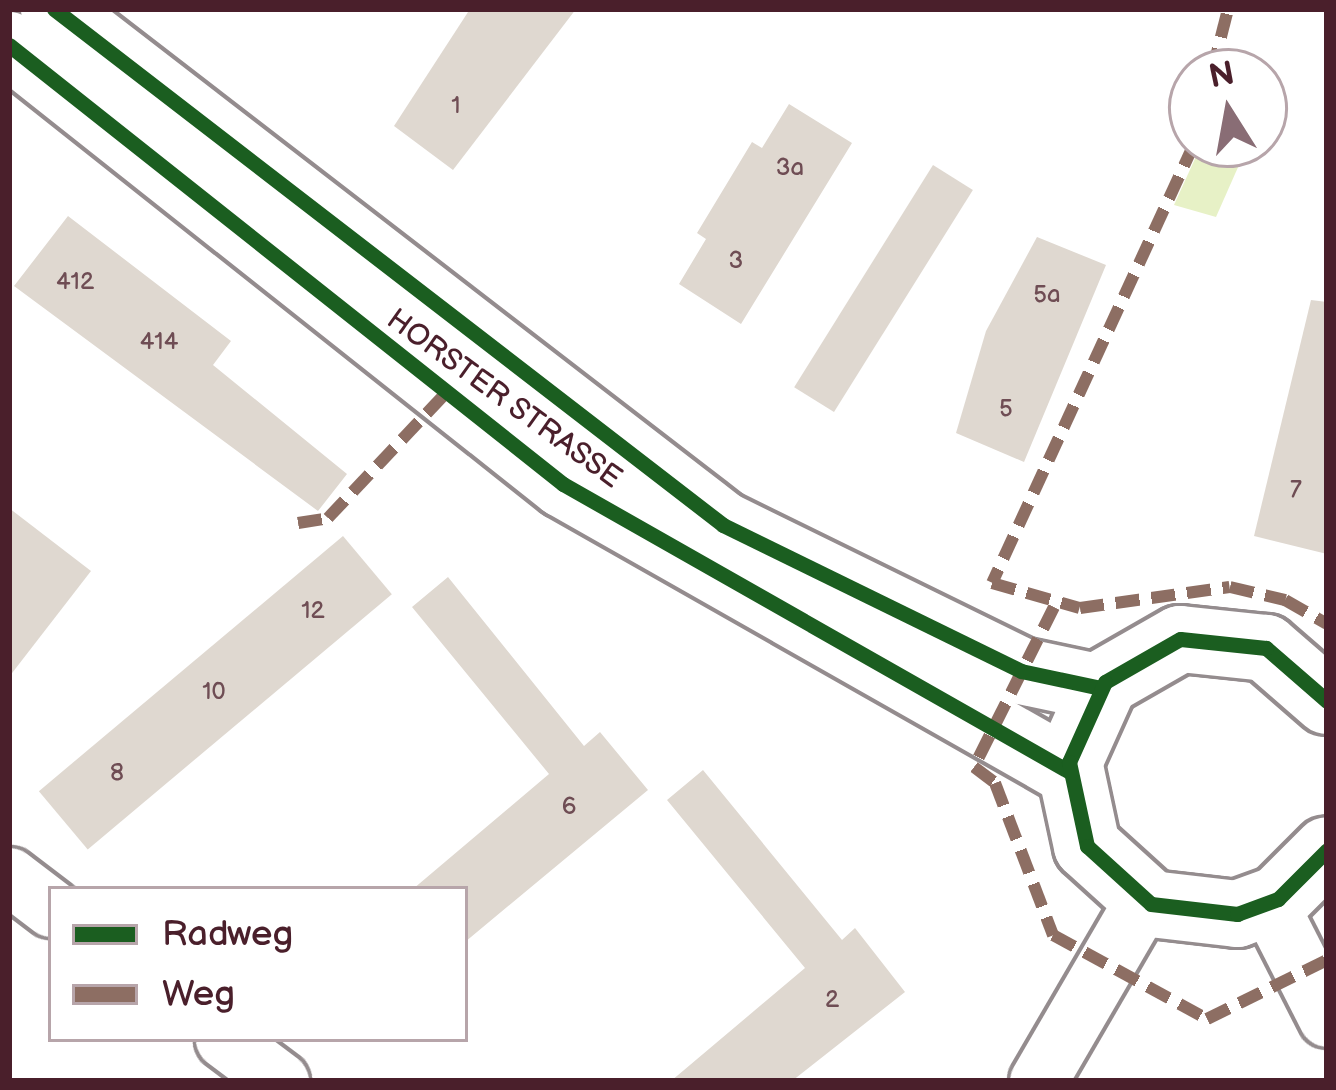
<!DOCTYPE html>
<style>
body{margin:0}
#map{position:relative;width:1336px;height:1090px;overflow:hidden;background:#fff;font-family:"Balsamiq Sans",sans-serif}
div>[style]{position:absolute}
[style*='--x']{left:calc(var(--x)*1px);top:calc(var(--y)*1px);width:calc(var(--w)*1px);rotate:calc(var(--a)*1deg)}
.green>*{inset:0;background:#e7f1c6}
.building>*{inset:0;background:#dfd8d0;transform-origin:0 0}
.roads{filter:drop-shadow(3px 0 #948c8e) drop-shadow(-3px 0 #948c8e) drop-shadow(0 3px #948c8e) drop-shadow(0 -3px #948c8e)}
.minor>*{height:57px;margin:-28.5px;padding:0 28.5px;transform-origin:28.5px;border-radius:28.5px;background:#fff}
.major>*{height:66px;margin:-33px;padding:0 33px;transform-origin:33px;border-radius:33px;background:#fff}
.quiet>*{height:12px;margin-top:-6px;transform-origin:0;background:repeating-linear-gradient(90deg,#8d6e63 0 24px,transparent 0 36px)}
.cycleway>*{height:15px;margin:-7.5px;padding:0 7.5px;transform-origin:7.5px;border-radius:7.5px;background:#1b5e20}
span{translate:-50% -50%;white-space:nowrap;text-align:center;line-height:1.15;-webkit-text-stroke:10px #fff;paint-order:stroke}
.number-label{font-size:24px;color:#6f4d54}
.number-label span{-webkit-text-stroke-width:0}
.street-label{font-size:30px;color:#4a1f2b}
.frame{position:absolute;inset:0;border:12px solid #4a1f2b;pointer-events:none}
.legend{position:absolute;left:48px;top:886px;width:420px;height:156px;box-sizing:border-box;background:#fff;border:3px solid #b7a5aa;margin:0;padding:15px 21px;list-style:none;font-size:36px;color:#4a1f2b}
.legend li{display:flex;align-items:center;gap:24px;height:60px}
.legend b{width:60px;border:3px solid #b7a5aa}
.north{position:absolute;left:1168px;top:48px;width:120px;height:120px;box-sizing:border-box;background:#fff;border:3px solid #b7a5aa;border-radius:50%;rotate:349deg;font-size:33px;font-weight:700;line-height:48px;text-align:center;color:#4a1f2b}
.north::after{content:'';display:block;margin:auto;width:42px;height:54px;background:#896d75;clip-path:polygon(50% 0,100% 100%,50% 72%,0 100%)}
</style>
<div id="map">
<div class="green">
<div style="clip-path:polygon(1198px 152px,1239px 165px,1216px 217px,1174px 205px)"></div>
</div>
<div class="building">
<div style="clip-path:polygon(470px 9px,576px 9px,453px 170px,394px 126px)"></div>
<div style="clip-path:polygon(789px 104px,852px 143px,741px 324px,679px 284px,706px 239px,697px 233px,752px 142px,762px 148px)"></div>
<div style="left:933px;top:165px;width:47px;height:262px;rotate:32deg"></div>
<div style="clip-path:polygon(68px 216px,231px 341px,213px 365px,347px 474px,318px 511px,14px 286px)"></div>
<div style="clip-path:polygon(1037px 237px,1106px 265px,1024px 462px,956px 433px,986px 331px)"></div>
<div style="clip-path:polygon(1311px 300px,1327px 302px,1327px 554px,1254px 536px)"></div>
<div style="clip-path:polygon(9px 508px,91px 571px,9px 677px)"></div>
<div style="left:343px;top:536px;width:76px;height:397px;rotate:50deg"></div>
<div style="clip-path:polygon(448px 577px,584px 746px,600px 732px,648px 790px,465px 942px,465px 889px,413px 889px,549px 774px,412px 607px)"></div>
<div style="clip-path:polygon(703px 770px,842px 940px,855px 928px,905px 992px,792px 1081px,671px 1081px,805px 968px,667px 800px)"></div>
</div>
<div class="roads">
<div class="minor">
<div style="--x:9;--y:876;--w:53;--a:37.3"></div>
<div style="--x:1268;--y:902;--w:130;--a:63"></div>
<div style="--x:224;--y:1039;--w:70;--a:36.9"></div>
<div style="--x:1038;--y:1081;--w:211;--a:-59.8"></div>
</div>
<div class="major">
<div style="--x:54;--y:9;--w:845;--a:37.64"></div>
<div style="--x:723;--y:525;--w:332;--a:26.1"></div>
<div style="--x:1021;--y:671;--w:82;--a:12"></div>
<div style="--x:9;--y:45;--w:707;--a:38.39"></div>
<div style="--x:563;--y:484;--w:583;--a:29.6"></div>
<div style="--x:1327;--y:701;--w:81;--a:-139"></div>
<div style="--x:1266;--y:648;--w:86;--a:-174"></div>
<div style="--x:1180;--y:639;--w:86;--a:150.2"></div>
<div style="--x:1105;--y:682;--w:88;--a:114.2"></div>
<div style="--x:1069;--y:762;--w:86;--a:77.9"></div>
<div style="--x:1087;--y:846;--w:86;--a:42.2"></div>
<div style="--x:1151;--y:904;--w:87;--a:6.6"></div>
<div style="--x:1237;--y:914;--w:44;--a:-20.1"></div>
<div style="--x:1278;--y:899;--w:69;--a:-45"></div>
</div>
</div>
<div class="quiet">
<div style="--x:1212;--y:72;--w:65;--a:-75.7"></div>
<div style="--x:1194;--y:144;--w:483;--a:114.7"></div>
<div style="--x:992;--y:583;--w:91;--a:15.9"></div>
<div style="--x:1080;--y:608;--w:151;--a:-8"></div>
<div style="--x:1230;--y:587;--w:57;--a:13.3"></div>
<div style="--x:1285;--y:600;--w:48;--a:29.7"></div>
<div style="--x:298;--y:523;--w:30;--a:-9"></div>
<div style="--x:328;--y:518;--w:170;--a:-46.7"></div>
<div style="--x:1054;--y:607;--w:179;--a:116.6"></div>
<div style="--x:974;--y:767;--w:26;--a:37"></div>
<div style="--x:995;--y:783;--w:163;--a:69.1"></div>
<div style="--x:1053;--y:935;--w:175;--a:28.6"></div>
<div style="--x:1207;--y:1019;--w:134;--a:-26.2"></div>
</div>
<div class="cycleway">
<div style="--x:54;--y:9;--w:845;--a:37.64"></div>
<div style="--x:723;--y:525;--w:332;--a:26.1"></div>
<div style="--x:1021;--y:671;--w:82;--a:12"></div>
<div style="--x:9;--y:45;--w:707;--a:38.39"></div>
<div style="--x:563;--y:484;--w:583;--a:29.6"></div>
<div style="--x:1327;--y:701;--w:81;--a:-139"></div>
<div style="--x:1266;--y:648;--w:86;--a:-174"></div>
<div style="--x:1180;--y:639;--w:86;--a:150.2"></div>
<div style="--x:1105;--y:682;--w:88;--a:114.2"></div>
<div style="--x:1069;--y:762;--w:86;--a:77.9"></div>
<div style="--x:1087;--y:846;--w:86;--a:42.2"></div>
<div style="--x:1151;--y:904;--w:87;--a:6.6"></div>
<div style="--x:1237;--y:914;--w:44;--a:-20.1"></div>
<div style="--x:1278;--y:899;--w:69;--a:-45"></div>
</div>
<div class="number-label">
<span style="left:456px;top:106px">1</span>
<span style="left:790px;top:168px">3a</span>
<span style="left:736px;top:261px">3</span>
<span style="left:75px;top:282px">412</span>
<span style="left:1047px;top:295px">5a</span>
<span style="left:159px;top:342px">414</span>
<span style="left:1006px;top:409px">5</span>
<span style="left:1296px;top:490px">7</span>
<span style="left:313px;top:611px">12</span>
<span style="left:214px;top:692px">10</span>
<span style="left:117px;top:773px">8</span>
<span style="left:569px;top:807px">6</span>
<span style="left:832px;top:1000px">2</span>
</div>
<div class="street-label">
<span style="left:504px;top:399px;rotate:36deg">HORSTER STRASSE</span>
</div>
<div class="frame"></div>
<ul class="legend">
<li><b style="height:15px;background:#1b5e20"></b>Radweg</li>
<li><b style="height:15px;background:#8d6e63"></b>Weg</li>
</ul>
<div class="north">N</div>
</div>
